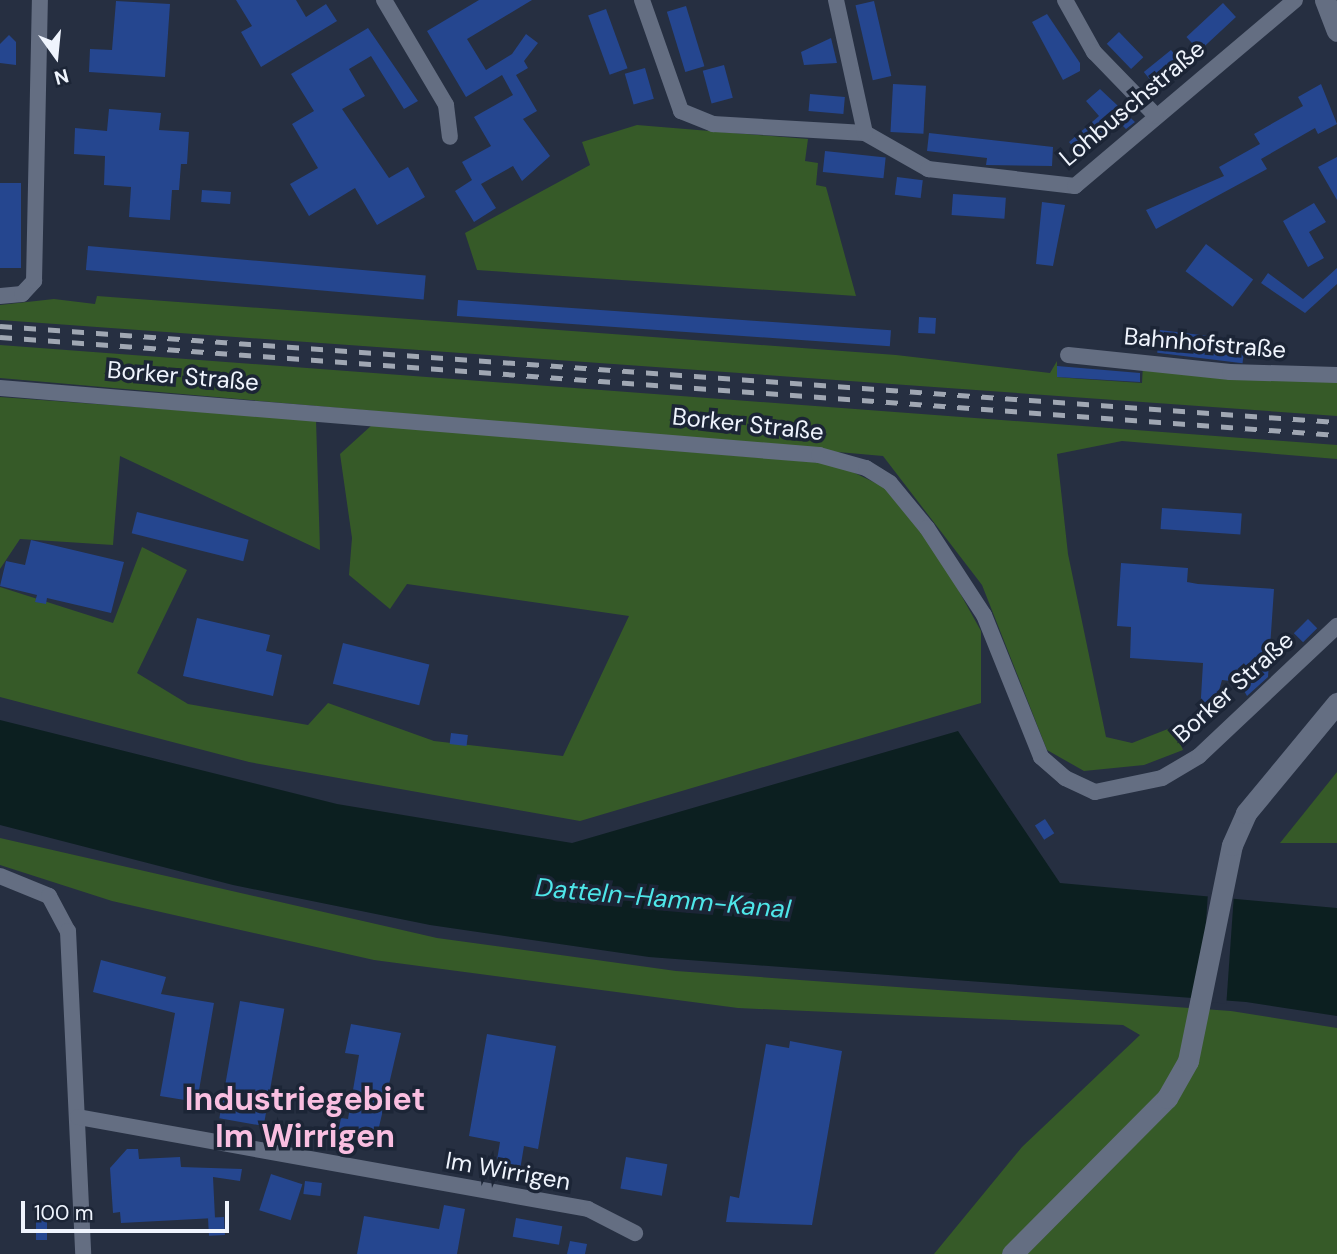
<!DOCTYPE html>
<meta charset="utf-8">
<style>
body{margin:0}
#map{position:relative;width:1337px;height:1254px;overflow:hidden;background:#262f41;font-family:"DM Sans",sans-serif}
div>[style]{position:absolute}
[style*='--x']{left:calc(var(--x)*1px);top:calc(var(--y)*1px);width:calc(var(--w)*1px);rotate:calc(var(--a)*1deg)}
.green>*{inset:0;background:#365a28}
.water>*{inset:0;background:#0c1f20}
.pier>*{inset:0;background:#262f41;transform-origin:0 0}
.building>*{inset:0;background:#25468f;transform-origin:0 0}
.street>*{height:16px;margin:-8px;padding:0 8px;transform-origin:8px;border-radius:8px;background:#646e82}
.secondary>*{height:21px;margin:-10.5px;padding:0 10.5px;transform-origin:10.5px;border-radius:10.5px;background:#646e82}
.rail>*{height:4.5px;margin-top:-2.25px;transform-origin:0;background:repeating-linear-gradient(90deg,#a0a7b3 0 12px,transparent 0 24px)}
span{translate:-50% -50%;white-space:nowrap;text-align:center;line-height:1.15;-webkit-text-stroke:7px #1c2536;paint-order:stroke}
.street-label{font-size:24px;color:#eff4fd}
.water-label{font-size:26px;color:#4ee6e9;font-style:italic}
.district-label{font-size:32px;color:#f9bee0;font-weight:700}
.north{position:absolute;left:21px;top:21px;width:70px;height:70px;-webkit-text-stroke:5px #1c2536;paint-order:stroke;rotate:165deg;font-size:19px;font-weight:700;line-height:28px;text-align:center;color:#eff4fd}
.north::after{content:'';display:block;margin:auto;width:24px;height:32px;background:#eff4fd;clip-path:polygon(50% 0,100% 100%,50% 72%,0 100%)}
.scale{position:absolute;left:21px;top:1201px;width:208px;height:32px;box-sizing:border-box;border:4px solid #eff4fd;border-top:0;padding-left:9px;font-size:21px;line-height:24px;white-space:nowrap;color:#eff4fd;-webkit-text-stroke:5px #1c2536;paint-order:stroke}
</style>
<div id="map">
<div class="green">
<div style="clip-path:polygon(637px 125px,808px 139px,805px 161px,818px 163px,816px 185px,826px 187px,856px 296px,477px 270px,465px 233px,590px 165px,582px 142px)"></div>
<div style="clip-path:polygon(97px 296px,896px 355px,1050px 373px,1057px 361px,1057px 377px,1082px 379px,1142px 383px,1143px 364px,1337px 380px,1337px 416px,0 320px,0 305px,54px 299px,95px 304px)"></div>
<div style="clip-path:polygon(0 345px,1337px 445px,1337px 459px,1122px 441px,1057px 454px,1068px 554px,1106px 737px,1132px 743px,1173px 727px,1183px 750px,1144px 765px,1084px 771px,1047px 750px,982px 585px,883px 456px,0 378px)"></div>
<div style="clip-path:polygon(0 397px,316px 420px,320px 550px,120px 456px,113px 545px,20px 539px,0 569px)"></div>
<div style="clip-path:polygon(372px 425px,836px 464px,886px 488px,940px 557px,981px 631px,981px 703px,580px 821px,249px 762px,0 697px,0 587px,113px 623px,142px 547px,187px 570px,137px 673px,188px 704px,308px 725px,328px 703px,434px 741px,563px 756px,629px 616px,407px 584px,390px 609px,349px 575px,352px 538px,340px 454px)"></div>
<div style="clip-path:polygon(1337px 772px,1337px 843px,1280px 843px)"></div>
<div style="clip-path:polygon(0 838px,437px 938px,676px 971px,1231px 1011px,1337px 1028px,1337px 1254px,934px 1254px,1022px 1147px,1140px 1035px,1123px 1025px,738px 1008px,374px 960px,112px 901px,0 865px)"></div>
</div>
<div class="water">
<div style="clip-path:polygon(0 720px,337px 804px,572px 843px,958px 731px,1060px 883px,1337px 908px,1337px 1016px,1246px 1002px,649px 957px,430px 925px,233px 885px,0 825px)"></div>
</div>
<div class="pier">
<div style="left:1208px;top:893px;width:26px;height:109px;rotate:4deg"></div>
</div>
<div class="building">
<div style="clip-path:polygon(236px 0,296px 0,306px 17px,326px 4px,337px 21px,261px 67px,241px 32px,252px 26px)"></div>
<div style="clip-path:polygon(479px 0,532px 0,467px 39px,486px 70px,512px 54px,526px 34px,538px 43px,524px 61px,528px 68px,516px 75px,537px 111px,523px 119px,550px 156px,522px 181px,513px 166px,481px 184px,496px 208px,474px 222px,455px 191px,472px 180px,462px 162px,491px 146px,474px 117px,513px 95px,502px 75px,466px 97px,427px 31px)"></div>
<div style="clip-path:polygon(116px 1px,170px 4px,165px 77px,89px 72px,90px 49px,112px 50px)"></div>
<div style="left:874px;top:1px;width:77px;height:19px;rotate:77deg"></div>
<div style="left:1223px;top:3px;width:19px;height:50px;rotate:47deg"></div>
<div style="left:686px;top:6px;width:63px;height:20px;rotate:73deg"></div>
<div style="left:606px;top:9px;width:63px;height:19px;rotate:70deg"></div>
<div style="clip-path:polygon(1047px 14px,1080px 63px,1080px 71px,1063px 80px,1032px 22px)"></div>
<div style="clip-path:polygon(368px 28px,418px 101px,404px 109px,371px 56px,349px 69px,365px 96px,342px 109px,389px 178px,408px 167px,425px 197px,377px 225px,355px 188px,309px 216px,290px 184px,318px 168px,292px 124px,314px 111px,291px 74px)"></div>
<div style="left:1119px;top:32px;width:35px;height:17px;rotate:46deg"></div>
<div style="clip-path:polygon(9px 35px,16px 42px,16px 65px,0 63px,0 44px)"></div>
<div style="clip-path:polygon(831px 38px,837px 63px,804px 65px,801px 52px)"></div>
<div style="left:1171px;top:50px;width:19px;height:35px;rotate:51deg"></div>
<div style="left:724px;top:65px;width:34px;height:22px;rotate:75deg"></div>
<div style="left:645px;top:68px;width:32px;height:21px;rotate:74deg"></div>
<div style="left:893px;top:84px;width:33px;height:48px;rotate:3deg"></div>
<div style="clip-path:polygon(1321px 84px,1337px 124px,1318px 134px,1315px 128px,1261px 159px,1267px 169px,1156px 229px,1146px 210px,1224px 176px,1219px 167px,1260px 144px,1254px 134px,1303px 106px,1298px 97px)"></div>
<div style="clip-path:polygon(1100px 89px,1135px 122px,1126px 129px,1120px 123px,1081px 156px,1069px 142px,1099px 116px,1086px 101px)"></div>
<div style="left:810px;top:94px;width:35px;height:17px;rotate:5deg"></div>
<div style="clip-path:polygon(109px 109px,161px 113px,159px 130px,189px 132px,187px 164px,181px 164px,179px 190px,172px 190px,170px 220px,129px 217px,131px 187px,104px 185px,105px 156px,74px 154px,75px 128px,107px 131px)"></div>
<div style="clip-path:polygon(929px 133px,1053px 147px,1052px 166px,986px 165px,987px 158px,927px 151px)"></div>
<div style="left:825px;top:151px;width:61px;height:21px;rotate:6deg"></div>
<div style="clip-path:polygon(1337px 157px,1337px 200px,1318px 167px)"></div>
<div style="left:897px;top:177px;width:26px;height:18px;rotate:7deg"></div>
<div style="left:0;top:183px;width:21px;height:85px"></div>
<div style="left:202px;top:190px;width:29px;height:12px;rotate:4deg"></div>
<div style="left:953px;top:194px;width:53px;height:21px;rotate:4deg"></div>
<div style="clip-path:polygon(1042px 202px,1065px 205px,1053px 266px,1036px 264px)"></div>
<div style="clip-path:polygon(1314px 203px,1326px 222px,1309px 232px,1324px 258px,1308px 267px,1283px 221px)"></div>
<div style="left:1206px;top:244px;width:59px;height:34px;rotate:37deg"></div>
<div style="left:88px;top:246px;width:339px;height:24px;rotate:5deg"></div>
<div style="clip-path:polygon(1337px 268px,1337px 284px,1305px 313px,1261px 283px,1268px 273px,1303px 299px)"></div>
<div style="left:458px;top:300px;width:434px;height:16px;rotate:4deg"></div>
<div style="left:919px;top:317px;width:17px;height:16px;rotate:3deg"></div>
<div style="left:1160px;top:330px;width:86px;height:23px;rotate:7deg"></div>
<div style="clip-path:polygon(1057px 366px,1140px 373px,1140px 382px,1057px 377px)"></div>
<div style="left:1162px;top:508px;width:80px;height:21px;rotate:4deg"></div>
<div style="left:137px;top:512px;width:115px;height:22px;rotate:14deg"></div>
<div style="clip-path:polygon(31px 540px,124px 562px,111px 613px,47px 598px,46px 604px,35px 602px,37px 595px,0 586px,6px 561px,25px 565px)"></div>
<div style="clip-path:polygon(1121px 563px,1188px 568px,1187px 582px,1198px 584px,1274px 589px,1268px 677px,1247px 696px,1239px 682px,1222px 680px,1214px 708px,1200px 714px,1203px 663px,1130px 658px,1131px 627px,1117px 626px)"></div>
<div style="clip-path:polygon(197px 618px,270px 635px,266px 651px,282px 655px,273px 696px,183px 676px)"></div>
<div style="left:1308px;top:619px;width:13px;height:20px;rotate:45deg"></div>
<div style="left:343px;top:643px;width:89px;height:42px;rotate:14deg"></div>
<div style="left:451px;top:733px;width:17px;height:11px;rotate:7deg"></div>
<div style="left:1045px;top:819px;width:17px;height:12px;rotate:57deg"></div>
<div style="clip-path:polygon(101px 960px,166px 977px,161px 994px,214px 1003px,197px 1102px,160px 1096px,175px 1013px,93px 992px)"></div>
<div style="left:240px;top:1001px;width:45px;height:119px;rotate:10deg"></div>
<div style="clip-path:polygon(351px 1024px,401px 1033px,375px 1144px,337px 1138px,341px 1118px,348px 1119px,359px 1055px,345px 1053px)"></div>
<div style="clip-path:polygon(487px 1034px,556px 1046px,538px 1149px,524px 1146px,520px 1170px,496px 1166px,500px 1142px,469px 1136px)"></div>
<div style="clip-path:polygon(790px 1041px,842px 1051px,812px 1225px,726px 1222px,730px 1196px,739px 1198px,766px 1044px,789px 1048px)"></div>
<div style="clip-path:polygon(127px 1149px,138px 1149px,139px 1159px,180px 1157px,181px 1167px,242px 1169px,240px 1181px,213px 1177px,215px 1218px,121px 1223px,120px 1212px,113px 1213px,110px 1168px)"></div>
<div style="left:626px;top:1157px;width:42px;height:32px;rotate:10deg"></div>
<div style="left:271px;top:1174px;width:33px;height:38px;rotate:18deg"></div>
<div style="left:305px;top:1181px;width:17px;height:13px;rotate:7deg"></div>
<div style="clip-path:polygon(444px 1205px,465px 1209px,457px 1254px,357px 1254px,364px 1216px,439px 1229px)"></div>
<div style="left:36px;top:1216px;width:11px;height:24px"></div>
<div style="left:224px;top:1217px;width:18px;height:16px;rotate:87deg"></div>
<div style="left:516px;top:1218px;width:47px;height:19px;rotate:10deg"></div>
<div style="clip-path:polygon(570px 1241px,587px 1244px,585px 1254px,567px 1254px)"></div>
</div>
<div class="street">
<div style="--x:384;--y:0;--w:122;--a:59.4"></div>
<div style="--x:446;--y:105;--w:32;--a:83"></div>
<div style="--x:642;--y:0;--w:118;--a:70.6"></div>
<div style="--x:681;--y:111;--w:35;--a:22"></div>
<div style="--x:713;--y:124;--w:152;--a:3.4"></div>
<div style="--x:865;--y:133;--w:73;--a:29.7"></div>
<div style="--x:928;--y:169;--w:148;--a:6.6"></div>
<div style="--x:1075;--y:186;--w:288;--a:-40.2"></div>
<div style="--x:836;--y:0;--w:136;--a:77.7"></div>
<div style="--x:1065;--y:0;--w:60;--a:60.9"></div>
<div style="--x:1094;--y:52;--w:89;--a:45.9"></div>
<div style="--x:0;--y:296;--w:22;--a:-5"></div>
<div style="--x:22;--y:294;--w:18;--a:-47"></div>
<div style="--x:34;--y:281;--w:281;--a:-88.8"></div>
<div style="--x:1068;--y:355;--w:163;--a:6"></div>
<div style="--x:1230;--y:372;--w:107;--a:1.6"></div>
<div style="--x:0;--y:388;--w:822;--a:4.68"></div>
<div style="--x:819;--y:455;--w:49;--a:15.5"></div>
<div style="--x:866;--y:468;--w:28;--a:32"></div>
<div style="--x:890;--y:483;--w:58;--a:50.6"></div>
<div style="--x:927;--y:528;--w:104;--a:56.8"></div>
<div style="--x:984;--y:615;--w:153;--a:68.1"></div>
<div style="--x:1041;--y:757;--w:32;--a:41"></div>
<div style="--x:1065;--y:778;--w:33;--a:25"></div>
<div style="--x:1095;--y:792;--w:68;--a:-11.8"></div>
<div style="--x:1162;--y:778;--w:43;--a:-30.7"></div>
<div style="--x:1199;--y:756;--w:190;--a:-43.3"></div>
<div style="--x:0;--y:876;--w:53;--a:22.2"></div>
<div style="--x:49;--y:896;--w:40;--a:62"></div>
<div style="--x:68;--y:931;--w:323;--a:87.3"></div>
<div style="--x:78;--y:1117;--w:518;--a:10.23"></div>
<div style="--x:588;--y:1209;--w:53;--a:27.1"></div>
</div>
<div class="secondary">
<div style="--x:1325;--y:0;--w:33;--a:69"></div>
<div style="--x:1012;--y:1254;--w:220;--a:-45.2"></div>
<div style="--x:1167;--y:1098;--w:43;--a:-60.4"></div>
<div style="--x:1188;--y:1061;--w:220;--a:-78.5"></div>
<div style="--x:1232;--y:845;--w:35;--a:-66"></div>
<div style="--x:1246;--y:813;--w:143;--a:-50.4"></div>
</div>
<div class="rail">
<div style="--x:0;--y:326;--w:1340;--a:4.11"></div>
<div style="--x:0;--y:337;--w:1341;--a:4.19"></div>
</div>
<div class="street-label">
<span style="left:1132px;top:103px;rotate:-40deg">Lohbuschstraße</span>
<span style="left:1205px;top:343px;rotate:5deg">Bahnhofstraße</span>
<span style="left:183px;top:376px;rotate:5deg">Borker Straße</span>
<span style="left:748px;top:424px;rotate:6deg">Borker Straße</span>
<span style="left:1233px;top:687px;rotate:-42deg">Borker Straße</span>
<span style="left:508px;top:1171px;rotate:10deg">Im Wirrigen</span>
</div>
<div class="water-label">
<span style="left:663px;top:899px;rotate:5deg">Datteln-Hamm-Kanal</span>
</div>
<div class="district-label">
<span style="left:305px;top:1118px">Industriegebiet<br>Im Wirrigen</span>
</div>
<div class="north">N</div>
<div class="scale">100 m</div>
</div>
